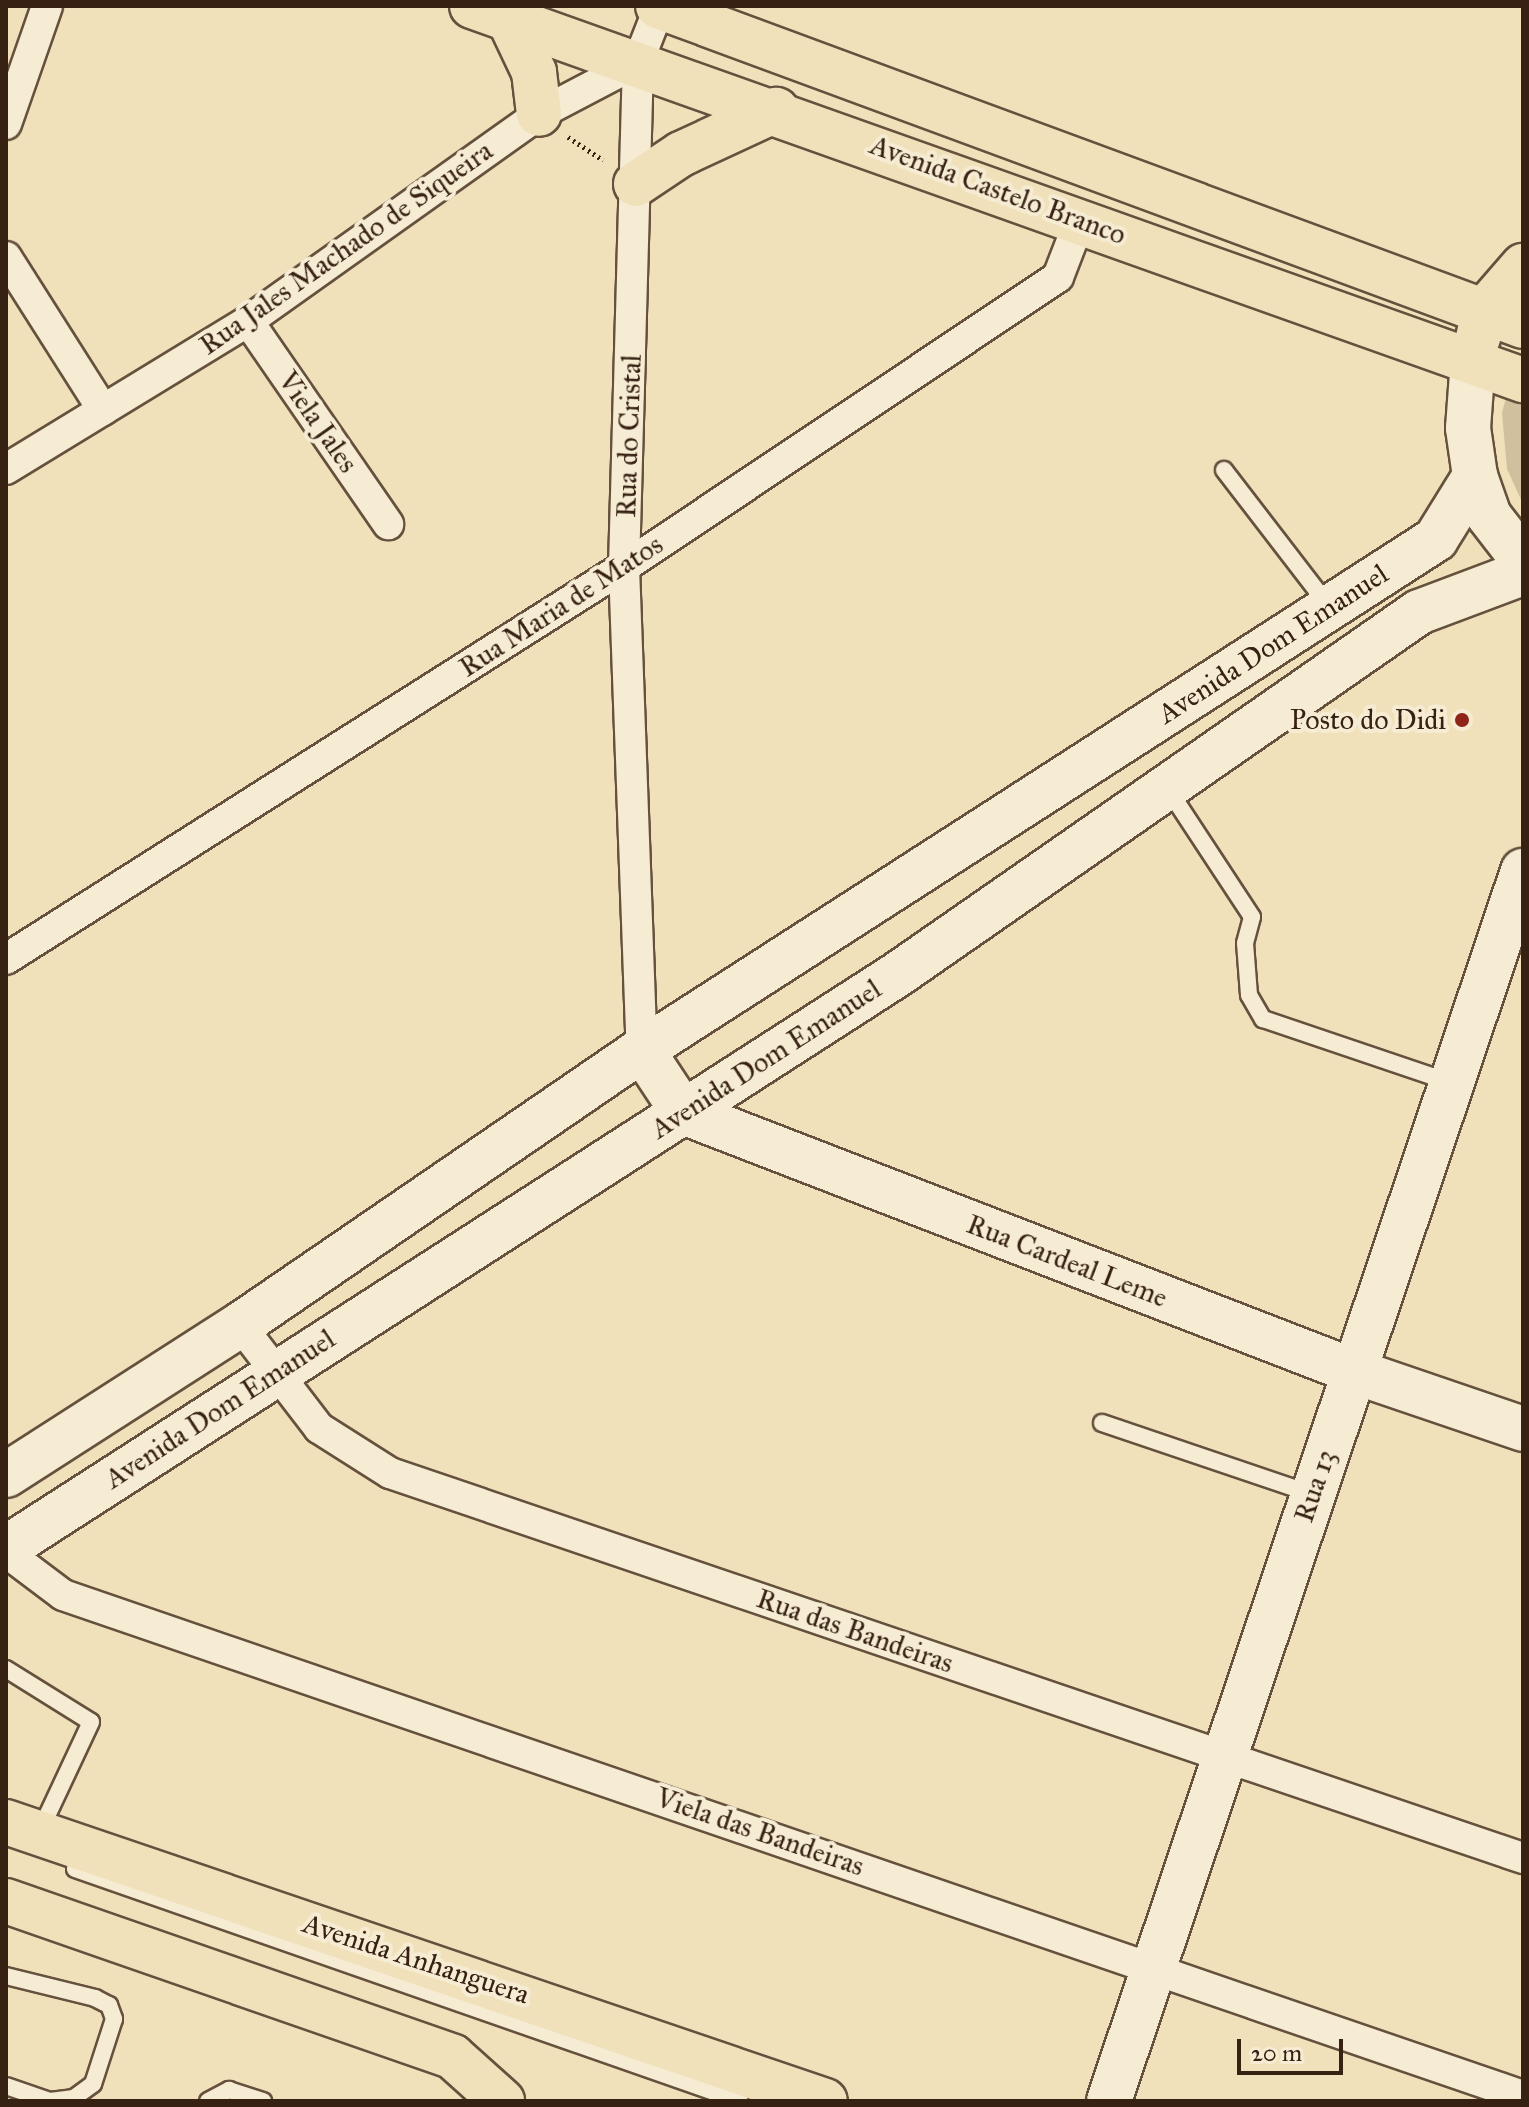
<!DOCTYPE html>
<style>
body{margin:0}
#map{position:relative;width:1529px;height:2107px;overflow:hidden;background:#f0e1bb;font-family:"IM FELL Great Primer",serif}
div>[style]{position:absolute}
[style*='--x']{left:calc(var(--x)*1px);top:calc(var(--y)*1px);width:calc(var(--w)*1px);rotate:calc(var(--a)*1deg)}
.green>*{inset:0;background:#d1c09e}
.path>*{height:5px;margin-top:-2.5px;transform-origin:0;background:repeating-linear-gradient(90deg,#372113 0 2px,transparent 0 6px)}
.roads{filter:drop-shadow(2px 0 #65513d) drop-shadow(-2px 0 #65513d) drop-shadow(0 2px #65513d) drop-shadow(0 -2px #65513d)}
.lane>*{height:16px;margin:-8px;padding:0 8px;transform-origin:8px;border-radius:8px;background:#f5ecd3}
.street>*{height:30px;margin:-15px;padding:0 15px;transform-origin:15px;border-radius:15px;background:#f5ecd3}
.secondary>*{height:44px;margin:-22px;padding:0 22px;transform-origin:22px;border-radius:22px;background:#f5ecd3}
.primary>*{height:44px;margin:-22px;padding:0 22px;transform-origin:22px;border-radius:22px;background:#f0e1bb}
.dots>*{width:22px;height:22px;translate:-50% -50%;box-sizing:border-box;border:4px solid #f5ecd3;border-radius:50%}
span{translate:-50% -50%;white-space:nowrap;text-align:center;line-height:1.15;-webkit-text-stroke:8px #f5ecd3;paint-order:stroke}
.street-label{font-size:28px;color:#372113}
.poi-label{font-size:28px;color:#372113}
.right{translate:-100% -50%;text-align:right}
.frame{position:absolute;inset:0;border:8px solid #372113;pointer-events:none}
.scale{position:absolute;left:1237px;top:2039px;width:106px;height:36px;box-sizing:border-box;border:4px solid #372113;border-top:0;padding-left:10px;font-size:24px;line-height:28px;white-space:nowrap;color:#372113;-webkit-text-stroke:6px #f5ecd3;paint-order:stroke}
</style>
<div id="map">
<div class="green">
<div style="clip-path:polygon(1508px 390px,1523px 395px,1523px 504px,1507px 469px,1502px 413px)"></div>
</div>
<div class="path">
<div style="--x:568;--y:137;--w:42;--a:33.3"></div>
</div>
<div class="roads">
<div class="lane">
<div style="--x:1224;--y:470;--w:170;--a:52.4"></div>
<div style="--x:1168;--y:789;--w:153;--a:56.7"></div>
<div style="--x:1252;--y:917;--w:27;--a:105"></div>
<div style="--x:1245;--y:943;--w:52;--a:85.6"></div>
<div style="--x:1249;--y:995;--w:28;--a:60"></div>
<div style="--x:1263;--y:1019;--w:196;--a:18.7"></div>
<div style="--x:1102;--y:1423;--w:222;--a:18.7"></div>
<div style="--x:6;--y:1669;--w:100;--a:31.9"></div>
<div style="--x:91;--y:1722;--w:123;--a:115.1"></div>
<div style="--x:75;--y:1869;--w:704;--a:19.23"></div>
<div style="--x:6;--y:1976;--w:92;--a:13.9"></div>
<div style="--x:95;--y:1998;--w:16;--a:27"></div>
<div style="--x:109;--y:2005;--w:15;--a:70"></div>
<div style="--x:114;--y:2019;--w:68;--a:107.9"></div>
<div style="--x:93;--y:2084;--w:24;--a:144"></div>
<div style="--x:74;--y:2098;--w:24;--a:173"></div>
<div style="--x:50;--y:2101;--w:46;--a:-161.2"></div>
<div style="--x:208;--y:2101;--w:24;--a:-28"></div>
<div style="--x:229;--y:2090;--w:36;--a:18"></div>
</div>
<div class="street">
<div style="--x:638;--y:62;--w:505;--a:91.59"></div>
<div style="--x:624;--y:567;--w:483;--a:87.9"></div>
<div style="--x:6;--y:124;--w:125;--a:-70.8"></div>
<div style="--x:6;--y:257;--w:181;--a:57.6"></div>
<div style="--x:248;--y:321;--w:247;--a:55.4"></div>
<div style="--x:6;--y:469;--w:284;--a:-31.4"></div>
<div style="--x:248;--y:321;--w:357;--a:-35.4"></div>
<div style="--x:539;--y:114;--w:112;--a:-27.7"></div>
<div style="--x:638;--y:62;--w:60;--a:-68.6"></div>
<div style="--x:6;--y:959;--w:732;--a:-32.39"></div>
<div style="--x:624;--y:567;--w:522;--a:-33.75"></div>
<div style="--x:1058;--y:277;--w:61;--a:-68.9"></div>
<div style="--x:240;--y:1325;--w:130;--a:52.5"></div>
<div style="--x:319;--y:1428;--w:84;--a:32.4"></div>
<div style="--x:390;--y:1473;--w:1197;--a:18.77"></div>
<div style="--x:6;--y:1552;--w:71;--a:37"></div>
<div style="--x:63;--y:1595;--w:1544;--a:18.94"></div>
</div>
<div class="secondary">
<div style="--x:1473;--y:360;--w:68;--a:94.2"></div>
<div style="--x:1468;--y:428;--w:49;--a:81.7"></div>
<div style="--x:1475;--y:476;--w:42;--a:70.7"></div>
<div style="--x:1489;--y:516;--w:56;--a:52.3"></div>
<div style="--x:642;--y:1050;--w:74;--a:56.5"></div>
<div style="--x:683;--y:1112;--w:718;--a:21.13"></div>
<div style="--x:1353;--y:1371;--w:180;--a:18.8"></div>
<div style="--x:6;--y:1475;--w:278;--a:-32.7"></div>
<div style="--x:240;--y:1325;--w:487;--a:-34.4"></div>
<div style="--x:642;--y:1050;--w:944;--a:-32.76"></div>
<div style="--x:1436;--y:539;--w:74;--a:-58.2"></div>
<div style="--x:6;--y:1548;--w:1061;--a:-32.76"></div>
<div style="--x:898;--y:974;--w:634;--a:-34.79"></div>
<div style="--x:1419;--y:612;--w:111;--a:-20.6"></div>
<div style="--x:1109;--y:2101;--w:1298;--a:-71.4"></div>
</div>
<div class="primary">
<div style="--x:472;--y:6;--w:1116;--a:19.59"></div>
<div style="--x:658;--y:6;--w:922;--a:20.3"></div>
<div style="--x:508;--y:17;--w:61;--a:64.7"></div>
<div style="--x:534;--y:72;--w:42;--a:83.2"></div>
<div style="--x:636;--y:184;--w:54;--a:-33.7"></div>
<div style="--x:681;--y:154;--w:105;--a:-24.9"></div>
<div style="--x:1478;--y:338;--w:28;--a:-77"></div>
<div style="--x:1484;--y:311;--w:60;--a:-49.1"></div>
<div style="--x:6;--y:1822;--w:865;--a:18.81"></div>
<div style="--x:6;--y:1901;--w:473;--a:19.2"></div>
<div style="--x:453;--y:2057;--w:66;--a:41.9"></div>
</div>
</div>
<div class="dots">
<div style="left:1462px;top:720px;background:#8f2418"></div>
</div>
<div class="street-label">
<span style="left:998px;top:190px;rotate:20deg">Avenida Castelo Branco</span>
<span style="left:346px;top:248px;rotate:-35deg">Rua Jales Machado de Siqueira</span>
<span style="left:318px;top:422px;rotate:55deg">Viela Jales</span>
<span style="left:629px;top:436px;rotate:-88deg">Rua do Cristal</span>
<span style="left:561px;top:606px;rotate:-33deg">Rua Maria de Matos</span>
<span style="left:1273px;top:644px;rotate:-33deg">Avenida Dom Emanuel</span>
<span style="left:766px;top:1059px;rotate:-33deg">Avenida Dom Emanuel</span>
<span style="left:1067px;top:1261px;rotate:21deg">Rua Cardeal Leme</span>
<span style="left:220px;top:1409px;rotate:-33deg">Avenida Dom Emanuel</span>
<span style="left:1315px;top:1486px;rotate:-71deg">Rua 13</span>
<span style="left:855px;top:1631px;rotate:19deg">Rua das Bandeiras</span>
<span style="left:760px;top:1832px;rotate:19deg">Viela das Bandeiras</span>
<span style="left:416px;top:1959px;rotate:18deg">Avenida Anhanguera</span>
</div>
<div class="poi-label">
<span class="right" style="left:1446px;top:720px">Posto do Didi</span>
</div>
<div class="frame"></div>
<div class="scale">20 m</div>
</div>
